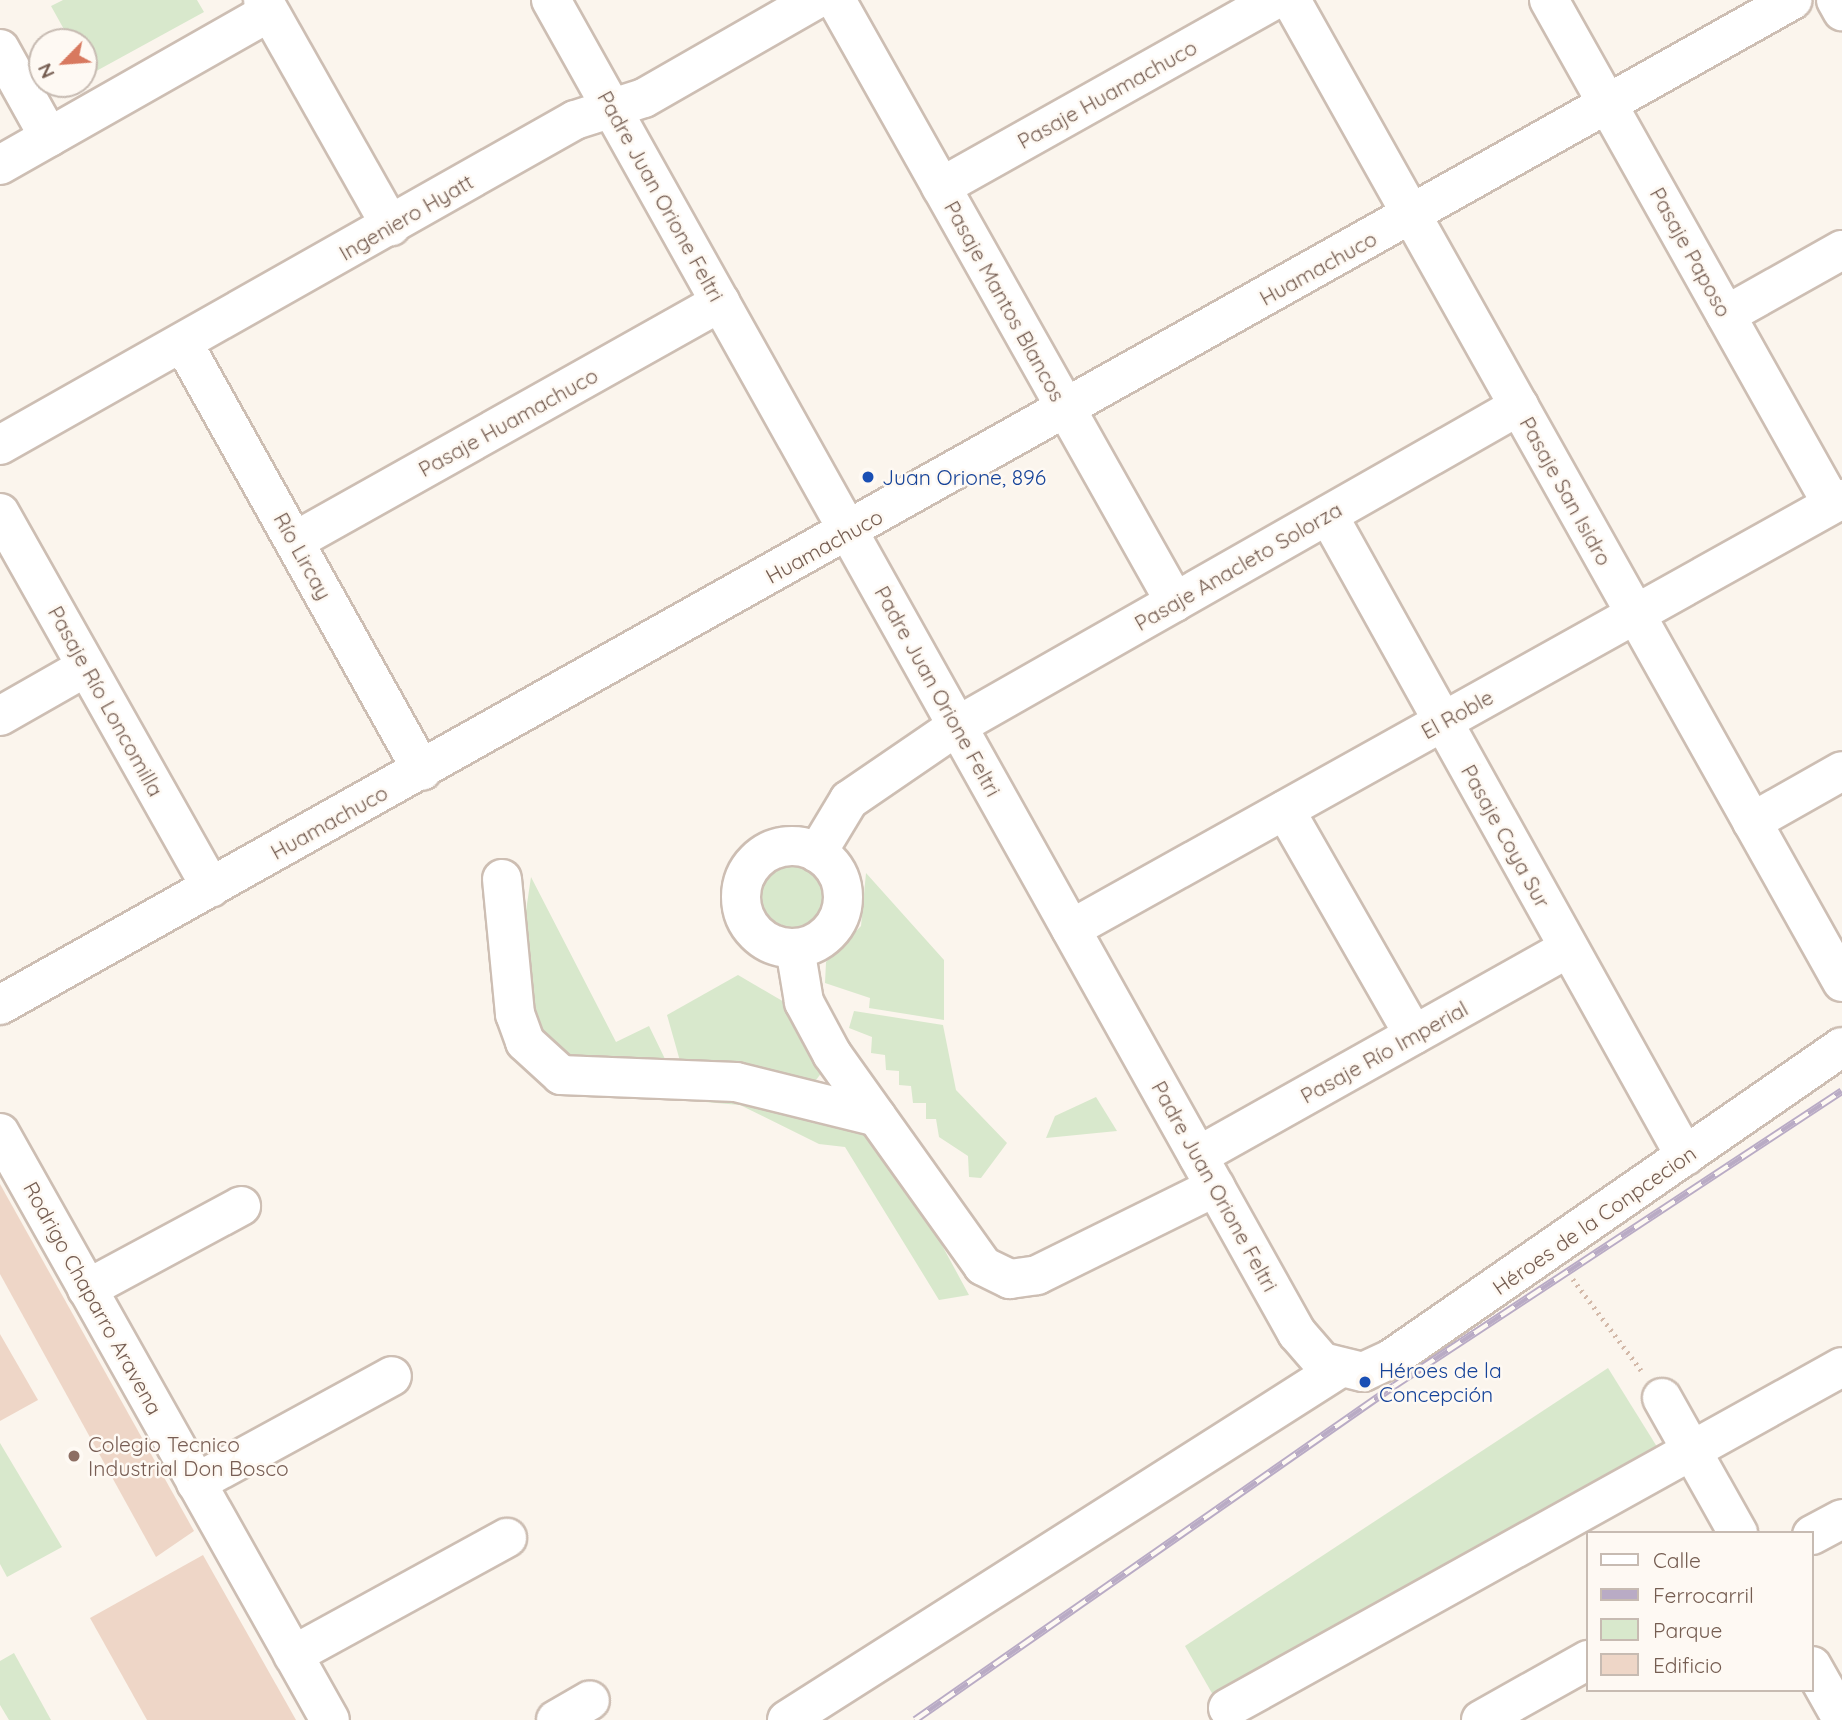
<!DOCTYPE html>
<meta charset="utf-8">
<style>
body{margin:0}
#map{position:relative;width:1842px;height:1720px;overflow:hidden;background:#fbf5ed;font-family:Quicksand,sans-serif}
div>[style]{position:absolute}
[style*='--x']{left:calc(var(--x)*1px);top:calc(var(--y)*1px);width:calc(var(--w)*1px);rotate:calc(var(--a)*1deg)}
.green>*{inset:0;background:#d8e8cc}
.round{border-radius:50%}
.building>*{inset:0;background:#eed6c7}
.path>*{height:4.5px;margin-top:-2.25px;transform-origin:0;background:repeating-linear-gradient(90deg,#d3b9a9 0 2px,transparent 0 7px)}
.roads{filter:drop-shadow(2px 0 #cdbeb3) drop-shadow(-2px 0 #cdbeb3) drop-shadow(0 2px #cdbeb3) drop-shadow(0 -2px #cdbeb3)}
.minor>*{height:38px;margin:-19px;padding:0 19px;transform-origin:19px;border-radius:19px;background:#fff}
.minor>.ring{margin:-19px;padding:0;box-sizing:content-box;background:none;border:38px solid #fff;border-radius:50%}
.rail>*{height:8px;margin-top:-4px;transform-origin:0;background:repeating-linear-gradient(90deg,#fef9f3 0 16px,#b9abc5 0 32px);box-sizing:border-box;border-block:2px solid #b9abc5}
.dots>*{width:19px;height:19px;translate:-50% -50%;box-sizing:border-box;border:4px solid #fef9f3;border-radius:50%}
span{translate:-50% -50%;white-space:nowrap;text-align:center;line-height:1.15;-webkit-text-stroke:5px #fef9f3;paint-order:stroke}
.street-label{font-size:21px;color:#755d51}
.transit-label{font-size:21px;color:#164399}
.left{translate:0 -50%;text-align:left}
.education-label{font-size:21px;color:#785e54}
.legend{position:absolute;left:1586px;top:1531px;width:228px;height:161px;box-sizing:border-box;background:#fef9f3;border:2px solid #c7bbb2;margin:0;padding:9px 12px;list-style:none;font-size:21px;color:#755d51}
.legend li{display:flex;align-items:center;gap:14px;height:35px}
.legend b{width:35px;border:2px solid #c7bbb2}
.north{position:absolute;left:28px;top:28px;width:70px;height:70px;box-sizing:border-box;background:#fef9f3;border:2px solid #c7bbb2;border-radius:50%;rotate:245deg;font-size:19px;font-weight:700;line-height:28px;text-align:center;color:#755d51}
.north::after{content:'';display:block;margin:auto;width:24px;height:32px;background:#d8795f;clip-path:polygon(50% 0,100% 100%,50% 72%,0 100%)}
</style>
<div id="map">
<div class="green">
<div style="clip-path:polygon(63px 0,197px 0,204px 12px,89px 75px,84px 42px,71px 42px,51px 6px)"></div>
<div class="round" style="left:754px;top:858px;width:78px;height:78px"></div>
<div style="clip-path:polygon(866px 873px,944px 960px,944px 1020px,869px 1008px,870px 998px,825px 983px,826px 962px,861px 926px)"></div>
<div style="clip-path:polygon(531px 877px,616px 1042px,649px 1026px,665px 1059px,590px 1061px,560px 1052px,539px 1034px,523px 931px)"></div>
<div style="clip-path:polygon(738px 975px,791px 1006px,826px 1067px,816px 1080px,773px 1084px,680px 1061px,667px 1015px)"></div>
<div style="clip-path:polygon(854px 1011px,943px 1025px,956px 1090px,1007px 1143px,981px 1178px,969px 1177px,968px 1156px,939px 1137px,936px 1119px,926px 1119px,926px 1103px,913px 1103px,911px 1086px,899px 1085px,899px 1071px,886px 1070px,885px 1055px,871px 1053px,872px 1037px,849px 1028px)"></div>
<div style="clip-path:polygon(686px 1081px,844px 1117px,893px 1155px,969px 1295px,939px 1300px,845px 1147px,819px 1144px,740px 1105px,647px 1097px)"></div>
<div style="clip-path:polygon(1096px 1097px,1117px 1131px,1046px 1138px,1055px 1116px)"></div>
<div style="clip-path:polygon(1608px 1368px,1659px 1450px,1213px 1695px,1185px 1646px)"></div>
<div style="clip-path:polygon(0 1443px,62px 1547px,7px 1577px,0 1564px)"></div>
<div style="clip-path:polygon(14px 1653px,51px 1720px,9px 1720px,0 1705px,0 1661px)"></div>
</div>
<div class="building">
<div style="clip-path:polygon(0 1184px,194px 1531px,156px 1557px,0 1274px)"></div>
<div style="clip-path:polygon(0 1334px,38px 1400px,0 1421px)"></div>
<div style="clip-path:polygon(203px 1555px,256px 1649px,296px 1720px,147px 1720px,90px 1618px)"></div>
</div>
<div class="path">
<div style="--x:1573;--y:1279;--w:114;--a:53.2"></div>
</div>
<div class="roads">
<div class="minor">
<div style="--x:263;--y:0;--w:260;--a:60.5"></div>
<div style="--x:551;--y:0;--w:1528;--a:60.77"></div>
<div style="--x:1297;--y:1333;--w:38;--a:49"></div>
<div style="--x:1322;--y:1362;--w:42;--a:13.7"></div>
<div style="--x:1363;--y:1372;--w:31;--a:-25"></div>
<div style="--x:1391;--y:1359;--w:548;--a:-34.68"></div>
<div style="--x:836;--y:0;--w:691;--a:60.62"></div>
<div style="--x:1291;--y:0;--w:1126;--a:60.7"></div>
<div style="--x:1549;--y:0;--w:578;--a:60.69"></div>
<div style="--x:1836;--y:0;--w:13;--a:61"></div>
<div style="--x:0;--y:49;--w:101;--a:60.9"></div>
<div style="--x:0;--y:165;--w:309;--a:-29.6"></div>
<div style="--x:941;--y:187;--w:382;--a:-29.3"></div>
<div style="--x:1726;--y:315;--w:133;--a:-29.3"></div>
<div style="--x:183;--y:343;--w:490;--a:60.8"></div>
<div style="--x:0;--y:445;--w:660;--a:-29.48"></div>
<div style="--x:575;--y:120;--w:72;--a:-17.7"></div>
<div style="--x:644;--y:98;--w:197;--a:-29.8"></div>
<div style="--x:0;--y:513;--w:430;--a:60.6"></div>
<div style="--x:1328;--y:515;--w:734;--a:60.88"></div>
<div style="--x:295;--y:541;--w:488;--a:-29.3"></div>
<div style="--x:0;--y:716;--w:99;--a:-29.7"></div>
<div style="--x:1285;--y:810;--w:259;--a:60.2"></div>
<div style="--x:1752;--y:822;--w:103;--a:-29.5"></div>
<div class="ring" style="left:741px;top:846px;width:64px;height:64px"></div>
<div style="--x:817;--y:853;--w:62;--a:-58.9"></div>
<div style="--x:849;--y:800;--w:131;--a:-34.4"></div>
<div style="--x:957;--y:726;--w:647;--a:-29.66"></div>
<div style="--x:502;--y:879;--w:136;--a:84.5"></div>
<div style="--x:515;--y:1014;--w:30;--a:70"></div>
<div style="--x:525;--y:1042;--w:49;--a:42.5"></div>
<div style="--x:561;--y:1075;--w:175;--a:2.3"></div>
<div style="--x:736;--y:1082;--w:145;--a:13.9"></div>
<div style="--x:1071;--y:929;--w:883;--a:-29.15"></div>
<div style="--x:795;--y:948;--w:55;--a:80.5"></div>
<div style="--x:804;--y:1002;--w:59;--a:61.7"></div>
<div style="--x:832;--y:1054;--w:260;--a:54.5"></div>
<div style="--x:983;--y:1266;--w:30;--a:26"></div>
<div style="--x:1010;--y:1279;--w:27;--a:-8"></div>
<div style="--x:1037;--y:1275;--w:199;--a:-26.3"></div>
<div style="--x:0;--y:1005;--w:2055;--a:-29.28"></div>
<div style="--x:0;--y:1133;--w:673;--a:60.66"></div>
<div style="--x:1198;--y:1156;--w:425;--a:-29.3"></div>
<div style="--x:87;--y:1289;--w:175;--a:-28.3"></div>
<div style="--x:1662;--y:1398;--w:155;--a:60.6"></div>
<div style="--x:196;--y:1483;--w:223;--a:-28.6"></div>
<div style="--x:1812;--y:1535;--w:34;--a:-28"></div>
<div style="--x:293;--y:1655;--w:244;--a:-28.7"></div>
<div style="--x:1812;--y:1666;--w:61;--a:60.5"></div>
<div style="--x:1228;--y:1708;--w:702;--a:-29.05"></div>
<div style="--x:556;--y:1720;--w:39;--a:-30"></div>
<div style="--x:787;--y:1720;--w:652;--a:-32.47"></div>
<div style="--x:1481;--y:1720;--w:123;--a:-29.3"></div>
</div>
</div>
<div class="rail">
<div style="--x:915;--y:1720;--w:584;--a:-34.89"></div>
<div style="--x:1394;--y:1386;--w:536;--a:-33.36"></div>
</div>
<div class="dots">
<div style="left:868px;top:477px;background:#1a4fb4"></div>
<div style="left:1365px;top:1382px;background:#1a4fb4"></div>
<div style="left:74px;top:1456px;background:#8d6e63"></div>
</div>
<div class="street-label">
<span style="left:1107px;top:94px;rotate:-29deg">Pasaje Huamachuco</span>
<span style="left:661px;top:196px;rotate:61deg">Padre Juan Orione Feltri</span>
<span style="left:406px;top:217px;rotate:-30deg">Ingeniero Hyatt</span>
<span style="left:1691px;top:252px;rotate:61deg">Pasaje Paposo</span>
<span style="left:1318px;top:268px;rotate:-29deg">Huamachuco</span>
<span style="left:1005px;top:301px;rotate:61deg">Pasaje Mantos Blancos</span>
<span style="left:508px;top:422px;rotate:-29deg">Pasaje Huamachuco</span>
<span style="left:1566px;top:491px;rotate:61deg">Pasaje San Isidro</span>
<span style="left:824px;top:546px;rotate:-29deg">Huamachuco</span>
<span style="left:303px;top:556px;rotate:61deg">Río Lircay</span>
<span style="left:1238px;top:566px;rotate:-30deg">Pasaje Anacleto Solorza</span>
<span style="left:938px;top:691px;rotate:61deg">Padre Juan Orione Feltri</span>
<span style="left:106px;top:701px;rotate:61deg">Pasaje Río Loncomilla</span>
<span style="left:1457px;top:714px;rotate:-29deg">El Roble</span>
<span style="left:329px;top:822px;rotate:-29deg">Huamachuco</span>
<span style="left:1506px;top:836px;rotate:61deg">Pasaje Coya Sur</span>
<span style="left:1384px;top:1052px;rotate:-29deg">Pasaje Río Imperial</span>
<span style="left:1215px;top:1186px;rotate:61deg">Padre Juan Orione Feltri</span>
<span style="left:1594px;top:1220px;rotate:-35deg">Héroes de la Conpcecion</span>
<span style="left:93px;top:1298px;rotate:61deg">Rodrigo Chaparro Aravena</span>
</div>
<div class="transit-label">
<span class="left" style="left:882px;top:477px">Juan Orione, 896</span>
<span class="left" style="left:1379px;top:1382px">Héroes de la<br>Concepción</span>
</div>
<div class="education-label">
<span class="left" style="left:88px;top:1456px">Colegio Tecnico<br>Industrial Don Bosco</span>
</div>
<ul class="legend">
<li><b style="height:9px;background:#fff"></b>Calle</li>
<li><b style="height:9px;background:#b9abc5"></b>Ferrocarril</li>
<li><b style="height:19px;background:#d8e8cc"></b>Parque</li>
<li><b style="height:19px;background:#eed6c7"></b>Edificio</li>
</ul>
<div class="north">N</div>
</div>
